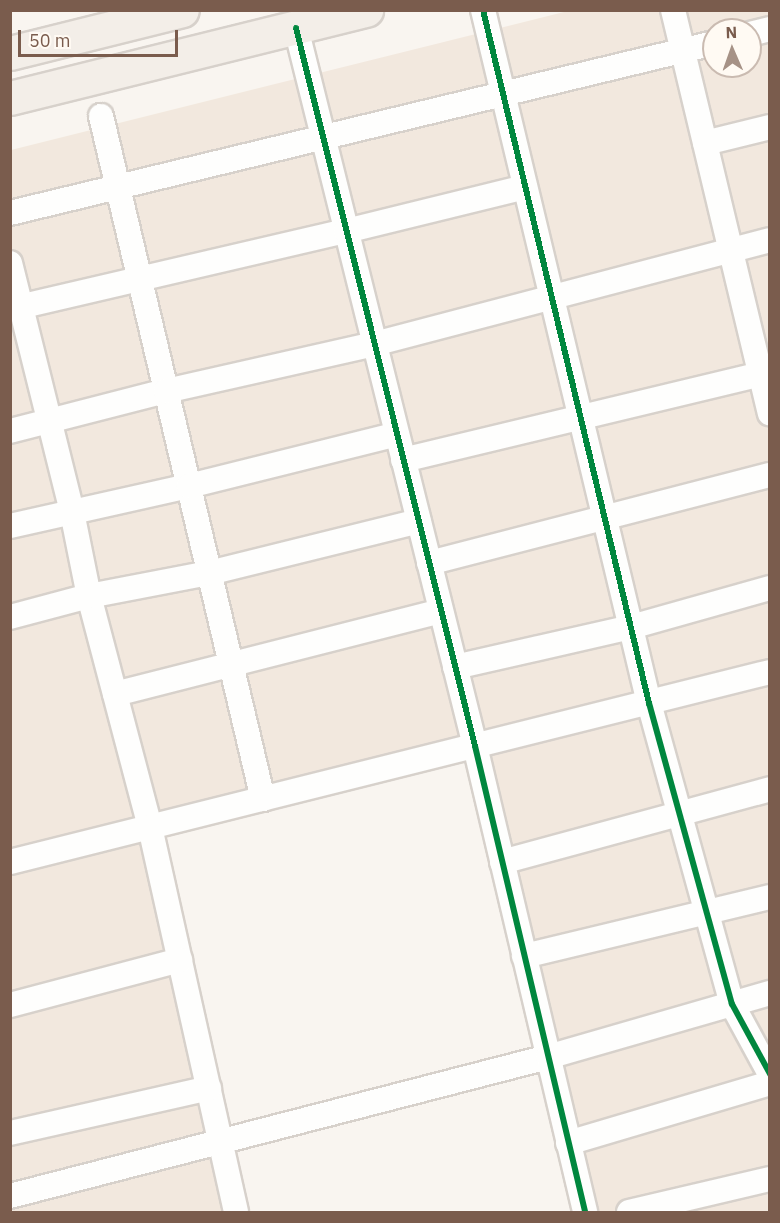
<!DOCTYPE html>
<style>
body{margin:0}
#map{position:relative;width:780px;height:1223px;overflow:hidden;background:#f9f5f0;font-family:"IBM Plex Sans",sans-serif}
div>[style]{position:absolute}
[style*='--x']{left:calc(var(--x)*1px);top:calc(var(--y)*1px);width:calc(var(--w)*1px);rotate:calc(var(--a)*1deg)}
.residential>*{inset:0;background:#f2e8de}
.roads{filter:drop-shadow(2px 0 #d7d1cb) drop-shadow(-2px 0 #d7d1cb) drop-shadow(0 2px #d7d1cb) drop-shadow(0 -2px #d7d1cb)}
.minor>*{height:24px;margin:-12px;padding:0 12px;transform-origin:12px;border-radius:12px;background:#fefefd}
.primary>*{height:33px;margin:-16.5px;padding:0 16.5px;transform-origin:16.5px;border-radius:16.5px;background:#f3eee8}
.cycleway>*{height:6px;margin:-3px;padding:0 3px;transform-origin:3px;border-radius:3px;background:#00873e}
span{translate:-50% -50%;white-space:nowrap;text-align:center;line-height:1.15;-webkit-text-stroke:4.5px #fffaf3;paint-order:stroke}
.frame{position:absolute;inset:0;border:12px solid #7a5c4d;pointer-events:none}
.north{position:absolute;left:702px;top:18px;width:60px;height:60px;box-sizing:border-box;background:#fffaf3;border:2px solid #cabbb1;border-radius:50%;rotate:358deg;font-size:16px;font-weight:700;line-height:24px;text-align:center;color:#7a5c4d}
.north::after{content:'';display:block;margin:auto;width:21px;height:27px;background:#a69286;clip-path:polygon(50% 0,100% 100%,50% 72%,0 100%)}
.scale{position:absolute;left:18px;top:30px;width:160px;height:27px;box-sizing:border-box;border:3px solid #7a5c4d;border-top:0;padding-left:8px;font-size:18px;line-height:21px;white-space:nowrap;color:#7a5c4d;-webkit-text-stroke:4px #fffaf3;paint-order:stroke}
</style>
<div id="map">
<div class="residential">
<div style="clip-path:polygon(evenodd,568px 11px,769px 11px,769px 1212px,585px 1212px,475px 746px,150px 827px,236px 1212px,11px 1212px,11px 150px,568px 11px,714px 30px,750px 30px,750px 66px,714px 66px,714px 30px)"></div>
</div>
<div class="roads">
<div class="minor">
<div style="--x:483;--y:10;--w:713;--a:76.53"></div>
<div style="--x:649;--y:703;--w:312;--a:74.6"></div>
<div style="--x:732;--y:1004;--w:80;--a:61.5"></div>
<div style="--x:673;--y:10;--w:415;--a:76.5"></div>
<div style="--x:296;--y:28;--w:740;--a:76"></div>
<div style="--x:475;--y:746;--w:479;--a:76.7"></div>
<div style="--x:750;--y:34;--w:21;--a:-14"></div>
<div style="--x:101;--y:116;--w:702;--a:76.66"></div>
<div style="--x:705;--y:143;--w:67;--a:-13.8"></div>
<div style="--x:10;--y:213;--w:724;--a:-13.58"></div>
<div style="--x:10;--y:263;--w:257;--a:76"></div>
<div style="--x:72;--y:512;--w:86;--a:78.6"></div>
<div style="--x:89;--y:596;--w:239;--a:75.2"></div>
<div style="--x:150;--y:827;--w:394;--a:77.4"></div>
<div style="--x:10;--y:309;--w:345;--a:-13.1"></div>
<div style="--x:346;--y:231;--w:184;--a:-13.8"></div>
<div style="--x:10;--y:431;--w:161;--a:-14.4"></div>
<div style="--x:166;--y:391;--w:213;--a:-12.7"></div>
<div style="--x:374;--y:344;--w:409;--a:-14.7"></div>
<div style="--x:403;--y:460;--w:377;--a:-13.5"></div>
<div style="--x:10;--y:526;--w:183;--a:-12.6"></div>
<div style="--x:189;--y:486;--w:214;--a:-14"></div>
<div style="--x:429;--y:563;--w:352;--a:-14.5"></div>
<div style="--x:10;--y:617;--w:82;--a:-14.9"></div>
<div style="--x:89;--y:596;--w:122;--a:-10.9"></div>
<div style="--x:209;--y:573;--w:216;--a:-13.9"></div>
<div style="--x:455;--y:667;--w:180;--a:-12.8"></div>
<div style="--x:631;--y:627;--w:144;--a:-15.7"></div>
<div style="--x:115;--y:694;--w:336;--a:-14.3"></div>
<div style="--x:10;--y:862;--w:783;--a:-14.04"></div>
<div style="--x:502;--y:862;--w:278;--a:-15.2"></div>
<div style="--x:524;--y:956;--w:253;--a:-13.5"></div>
<div style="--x:10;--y:1005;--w:176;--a:-14.8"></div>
<div style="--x:10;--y:1133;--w:204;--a:-12.7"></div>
<div style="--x:568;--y:1143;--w:211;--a:-16.5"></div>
<div style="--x:10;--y:1196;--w:556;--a:-14.49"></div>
<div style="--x:548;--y:1057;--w:231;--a:-16.1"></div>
<div style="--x:629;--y:1212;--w:145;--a:-13.2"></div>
</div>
<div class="primary">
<div style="--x:10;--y:53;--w:177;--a:-14"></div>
<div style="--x:10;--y:98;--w:367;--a:-13.9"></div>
</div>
</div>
<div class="cycleway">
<div style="--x:483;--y:10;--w:713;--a:76.53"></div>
<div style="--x:649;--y:703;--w:312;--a:74.6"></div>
<div style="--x:732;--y:1004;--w:80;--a:61.5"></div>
<div style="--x:296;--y:28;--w:740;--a:76"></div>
<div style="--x:475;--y:746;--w:479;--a:76.7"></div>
</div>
<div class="frame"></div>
<div class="north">N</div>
<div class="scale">50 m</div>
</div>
